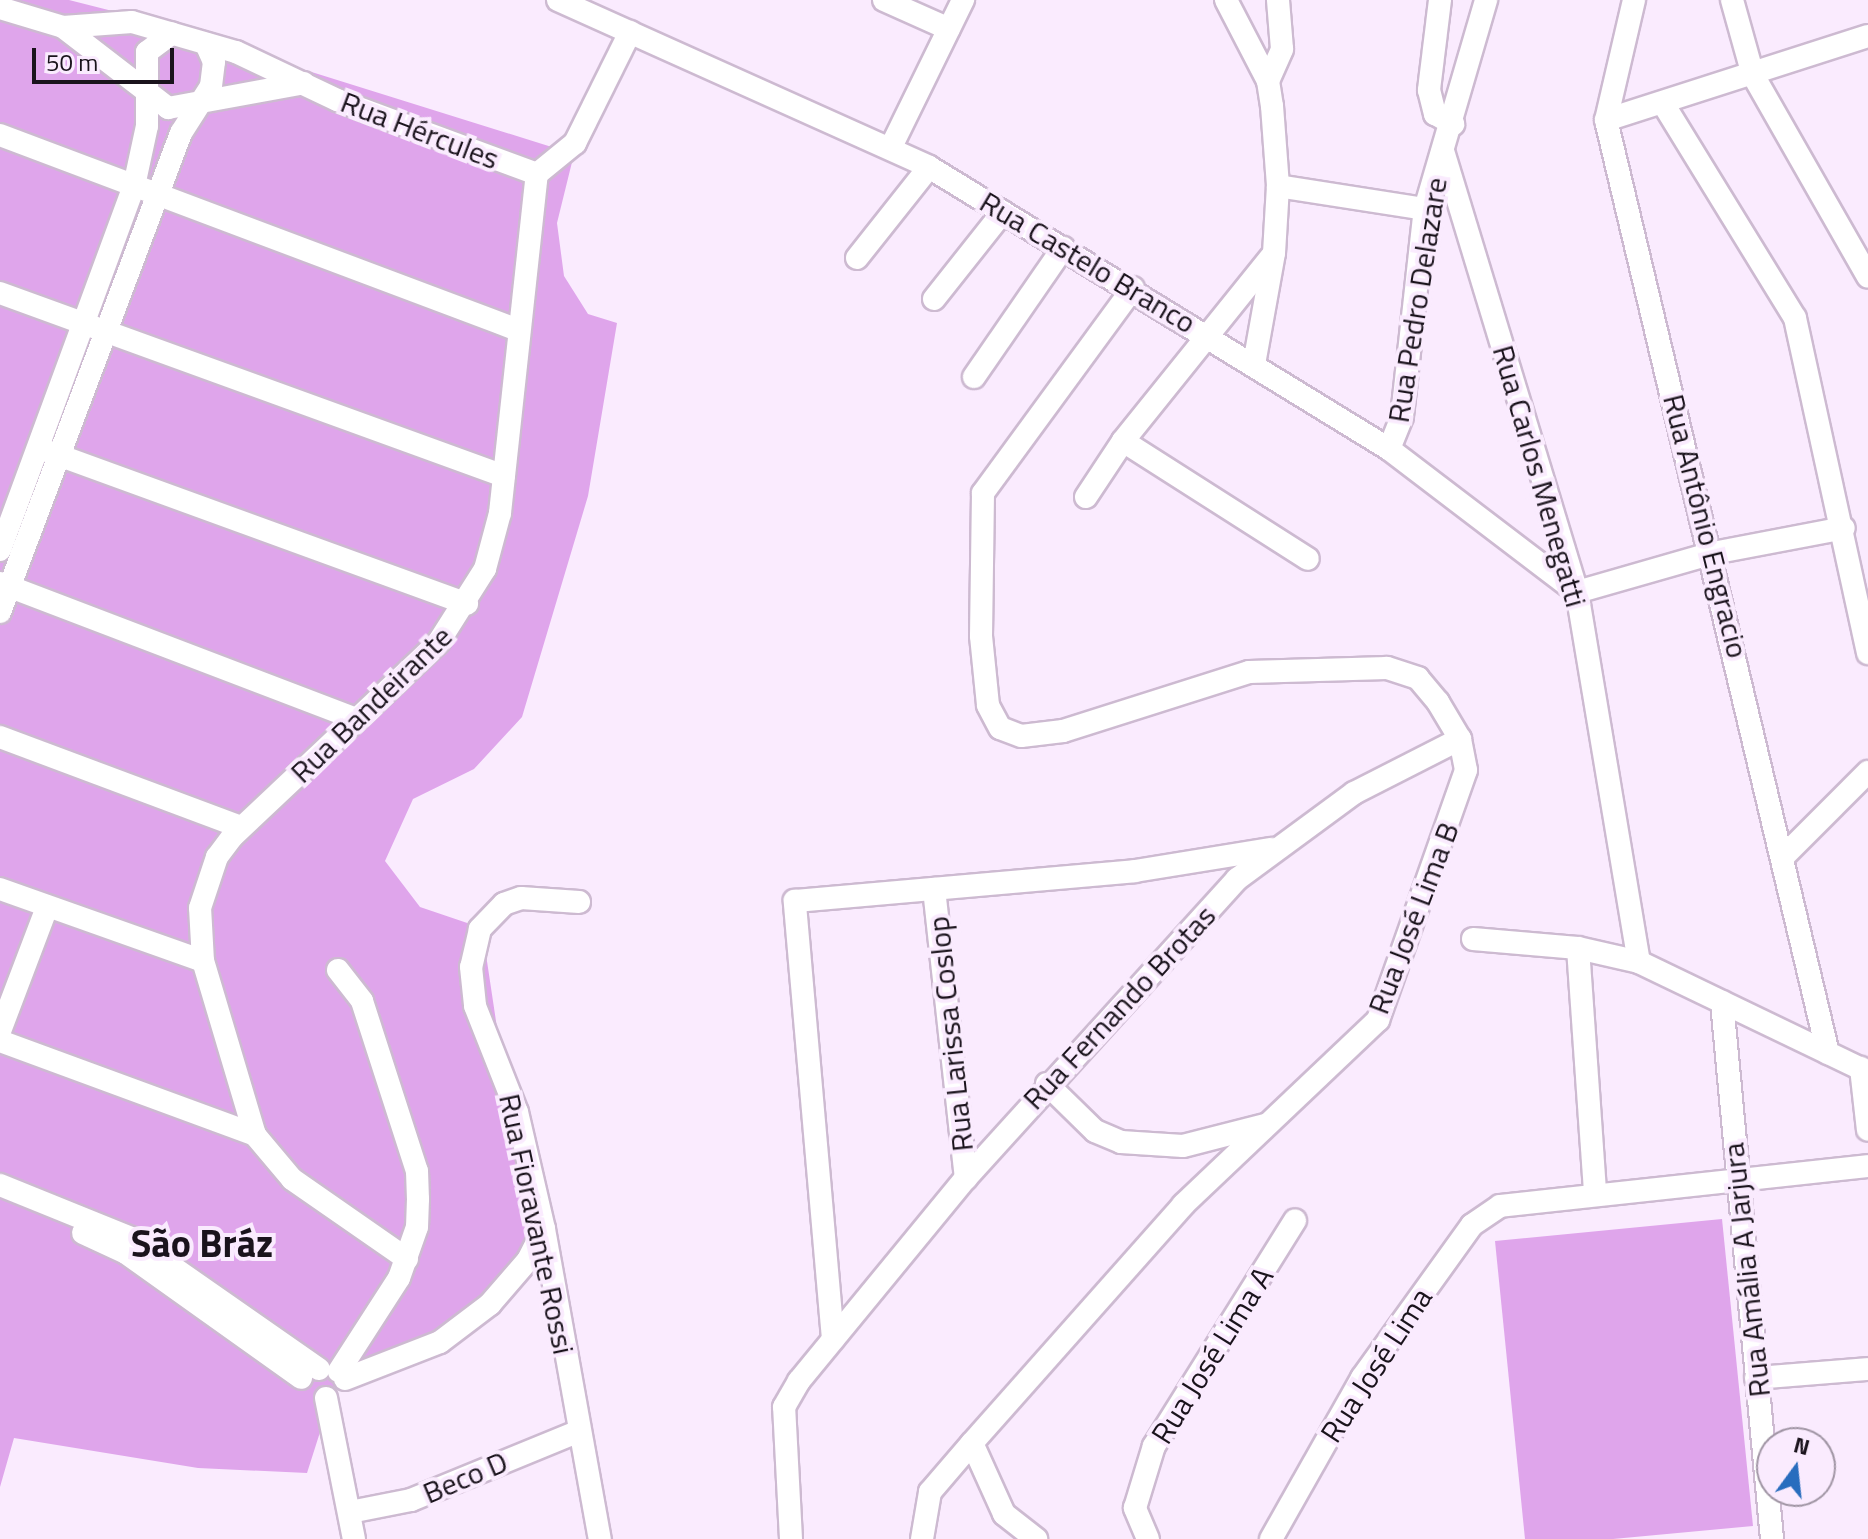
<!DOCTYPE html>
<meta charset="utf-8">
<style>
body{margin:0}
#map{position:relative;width:1868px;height:1539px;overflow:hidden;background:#faebfe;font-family:"Titillium Web",sans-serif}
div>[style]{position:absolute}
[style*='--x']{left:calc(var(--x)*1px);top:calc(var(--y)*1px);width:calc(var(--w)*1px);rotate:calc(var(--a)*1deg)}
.green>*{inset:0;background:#dfa5eb}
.roads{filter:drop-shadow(2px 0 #cdbad1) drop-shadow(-2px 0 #cdbad1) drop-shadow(0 2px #cdbad1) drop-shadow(0 -2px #cdbad1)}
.minor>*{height:22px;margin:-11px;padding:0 11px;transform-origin:11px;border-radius:11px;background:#fff}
span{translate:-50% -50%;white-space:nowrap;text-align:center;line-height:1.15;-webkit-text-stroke:8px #faebfe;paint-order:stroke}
.street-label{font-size:30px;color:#1a131c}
.district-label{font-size:38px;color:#1a131c;font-weight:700}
.north{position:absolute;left:1756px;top:1427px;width:80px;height:80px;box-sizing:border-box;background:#faebfe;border:2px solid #a095a4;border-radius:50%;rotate:15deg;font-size:22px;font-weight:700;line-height:32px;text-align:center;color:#1a131c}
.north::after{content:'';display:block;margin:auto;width:28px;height:36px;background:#286dbe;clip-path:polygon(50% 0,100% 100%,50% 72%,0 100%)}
.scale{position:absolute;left:32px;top:48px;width:142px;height:36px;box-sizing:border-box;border:4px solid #1a131c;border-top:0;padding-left:10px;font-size:24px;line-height:28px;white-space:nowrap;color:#1a131c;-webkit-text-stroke:6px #faebfe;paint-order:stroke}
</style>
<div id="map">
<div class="green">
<div style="clip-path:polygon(0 0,69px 0,136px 17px,574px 154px,557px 223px,564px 276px,588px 314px,617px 323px,588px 496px,522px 717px,474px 769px,413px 799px,385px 861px,420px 907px,482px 928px,502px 1061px,532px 1209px,525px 1261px,457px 1330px,336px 1382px,307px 1473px,198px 1468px,14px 1438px,0 1487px)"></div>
<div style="clip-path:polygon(1722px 1219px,1753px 1526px,1613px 1539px,1525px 1539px,1495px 1241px)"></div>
</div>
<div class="roads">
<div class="minor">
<div style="--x:558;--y:0;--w:407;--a:24.2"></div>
<div style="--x:929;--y:167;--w:540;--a:31.51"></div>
<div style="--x:1389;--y:449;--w:236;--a:37.3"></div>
<div style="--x:884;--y:0;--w:71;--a:24"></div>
<div style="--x:1226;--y:0;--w:91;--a:62.6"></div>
<div style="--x:1268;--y:81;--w:25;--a:81"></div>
<div style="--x:1272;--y:106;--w:80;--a:85.7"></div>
<div style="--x:1278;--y:186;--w:67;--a:93.4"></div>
<div style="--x:1274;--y:253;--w:113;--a:100.2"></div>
<div style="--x:1440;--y:0;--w:91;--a:97"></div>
<div style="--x:1429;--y:90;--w:25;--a:76"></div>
<div style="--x:1435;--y:114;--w:21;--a:29"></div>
<div style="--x:1634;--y:0;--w:123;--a:103.1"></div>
<div style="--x:1606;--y:120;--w:959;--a:76.62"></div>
<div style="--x:1732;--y:0;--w:78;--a:74.4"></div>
<div style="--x:1753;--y:75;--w:232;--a:60.3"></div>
<div style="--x:0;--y:8;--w:66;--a:16.8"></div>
<div style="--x:63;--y:27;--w:133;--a:37.6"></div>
<div style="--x:168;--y:108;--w:138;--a:-10.4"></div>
<div style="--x:63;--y:27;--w:69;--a:-4.1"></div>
<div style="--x:132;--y:22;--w:108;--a:16.1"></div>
<div style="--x:236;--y:52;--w:112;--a:25.4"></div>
<div style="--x:337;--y:100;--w:213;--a:20.3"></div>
<div style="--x:1268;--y:81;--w:35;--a:-66"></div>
<div style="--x:1282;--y:49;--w:49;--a:-94.7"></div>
<div style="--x:1664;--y:105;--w:250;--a:58.4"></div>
<div style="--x:1795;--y:318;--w:343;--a:77.7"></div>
<div style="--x:1606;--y:120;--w:275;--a:-17.8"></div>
<div style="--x:0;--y:135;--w:553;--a:20.63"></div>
<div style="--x:891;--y:147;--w:164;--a:-63.9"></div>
<div style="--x:1443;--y:151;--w:461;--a:73.1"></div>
<div style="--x:1577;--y:592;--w:375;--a:80.5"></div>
<div style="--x:537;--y:174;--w:49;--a:-39.2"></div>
<div style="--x:575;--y:143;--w:124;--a:-63.6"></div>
<div style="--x:1278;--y:186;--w:149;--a:8.9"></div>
<div style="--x:857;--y:258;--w:116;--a:-51.6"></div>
<div style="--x:0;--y:293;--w:536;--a:19.96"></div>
<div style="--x:934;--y:299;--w:111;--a:-51.6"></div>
<div style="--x:974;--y:377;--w:157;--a:-55.4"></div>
<div style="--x:1123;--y:441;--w:219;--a:32.5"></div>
<div style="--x:1389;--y:449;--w:35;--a:-68"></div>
<div style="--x:1402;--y:416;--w:208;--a:-83.7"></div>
<div style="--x:1425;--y:209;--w:218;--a:-73.7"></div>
<div style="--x:47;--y:451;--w:447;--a:20"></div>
<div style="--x:1086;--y:497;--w:67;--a:-56.5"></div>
<div style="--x:1123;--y:441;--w:236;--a:-51.2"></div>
<div style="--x:0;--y:550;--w:388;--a:-69.8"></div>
<div style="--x:134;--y:186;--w:61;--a:-77.8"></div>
<div style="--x:147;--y:126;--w:74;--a:-90"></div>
<div style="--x:147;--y:52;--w:31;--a:-37"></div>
<div style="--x:0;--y:583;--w:382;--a:20.9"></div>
<div style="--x:1577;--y:592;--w:141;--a:-16"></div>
<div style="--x:1713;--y:553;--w:133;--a:-10.8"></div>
<div style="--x:0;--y:612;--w:512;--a:-69.3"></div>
<div style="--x:181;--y:133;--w:56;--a:-57.4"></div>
<div style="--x:211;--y:86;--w:24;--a:-83"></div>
<div style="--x:214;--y:62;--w:20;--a:-114"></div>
<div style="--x:0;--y:737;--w:257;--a:20.5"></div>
<div style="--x:1784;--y:856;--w:119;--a:-45"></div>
<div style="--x:0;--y:889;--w:215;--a:19.5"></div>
<div style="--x:934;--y:889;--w:291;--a:83.7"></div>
<div style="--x:579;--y:902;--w:58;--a:-176.1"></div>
<div style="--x:521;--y:898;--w:18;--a:161"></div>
<div style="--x:504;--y:904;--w:35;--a:134"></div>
<div style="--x:480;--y:929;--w:39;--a:103"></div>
<div style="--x:471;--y:967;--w:39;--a:84"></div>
<div style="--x:475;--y:1006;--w:114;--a:68.4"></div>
<div style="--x:517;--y:1112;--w:120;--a:77"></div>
<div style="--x:544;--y:1229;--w:315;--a:79.8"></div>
<div style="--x:1473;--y:939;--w:105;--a:4.9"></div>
<div style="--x:1578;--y:948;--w:63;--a:12.9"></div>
<div style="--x:1639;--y:962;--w:254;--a:25.7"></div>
<div style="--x:1578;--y:948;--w:246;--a:86"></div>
<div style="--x:338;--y:970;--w:39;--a:52"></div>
<div style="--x:362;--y:1001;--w:179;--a:72.1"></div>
<div style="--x:417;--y:1171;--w:28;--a:88"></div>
<div style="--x:418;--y:1199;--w:28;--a:92"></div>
<div style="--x:417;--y:1227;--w:54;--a:109.4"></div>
<div style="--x:399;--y:1278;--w:111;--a:122.8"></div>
<div style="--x:1722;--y:1002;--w:539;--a:84.68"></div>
<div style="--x:0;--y:1031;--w:133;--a:-69.2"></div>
<div style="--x:0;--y:1041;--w:272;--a:20.2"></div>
<div style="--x:1861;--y:1068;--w:62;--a:83.6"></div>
<div style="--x:1047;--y:1084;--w:67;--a:44.4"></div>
<div style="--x:1095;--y:1131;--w:28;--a:23"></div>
<div style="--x:1121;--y:1142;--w:62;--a:3.7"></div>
<div style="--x:1183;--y:1146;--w:85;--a:-14.4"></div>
<div style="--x:0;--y:1185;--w:141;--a:22"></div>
<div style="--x:131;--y:1238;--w:229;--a:34.9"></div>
<div style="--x:83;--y:1233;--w:47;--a:24.9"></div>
<div style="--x:126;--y:1253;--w:215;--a:35.5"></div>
<div style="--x:407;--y:1259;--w:140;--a:-145.2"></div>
<div style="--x:292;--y:1179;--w:57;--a:-130.1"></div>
<div style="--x:255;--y:1135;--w:182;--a:-106.6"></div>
<div style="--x:203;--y:961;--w:53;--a:-93.2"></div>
<div style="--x:200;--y:908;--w:54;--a:-71.6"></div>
<div style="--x:217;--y:857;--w:26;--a:-53"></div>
<div style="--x:233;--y:836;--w:282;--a:-43.3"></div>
<div style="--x:438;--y:643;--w:88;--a:-57.6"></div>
<div style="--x:485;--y:569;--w:58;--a:-75"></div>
<div style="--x:500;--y:513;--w:341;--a:-83.8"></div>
<div style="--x:833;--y:1339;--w:440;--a:-95"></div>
<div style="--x:795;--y:901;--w:341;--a:-5"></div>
<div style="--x:1135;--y:871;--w:138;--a:-9.2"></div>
<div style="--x:1756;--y:1378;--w:112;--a:-4.6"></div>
<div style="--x:345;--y:1379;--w:102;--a:-21.3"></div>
<div style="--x:440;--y:1342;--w:63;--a:-37.2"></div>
<div style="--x:490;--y:1304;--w:58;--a:-49.2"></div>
<div style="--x:528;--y:1260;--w:35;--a:-63"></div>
<div style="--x:326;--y:1398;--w:144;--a:78.8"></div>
<div style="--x:972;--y:1443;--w:78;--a:65.7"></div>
<div style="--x:1004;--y:1514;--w:41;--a:38"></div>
<div style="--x:350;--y:1512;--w:62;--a:-11.1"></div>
<div style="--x:411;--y:1500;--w:179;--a:-22.3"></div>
<div style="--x:791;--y:1539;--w:132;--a:-93"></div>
<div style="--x:784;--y:1407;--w:30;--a:-60"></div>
<div style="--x:799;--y:1381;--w:263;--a:-50.6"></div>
<div style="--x:966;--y:1178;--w:404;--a:-47.8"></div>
<div style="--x:1237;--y:879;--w:145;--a:-36.3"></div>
<div style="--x:1354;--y:793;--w:119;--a:-27"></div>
<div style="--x:922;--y:1539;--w:48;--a:-80.3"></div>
<div style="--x:930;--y:1492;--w:65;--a:-49.4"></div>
<div style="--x:972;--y:1443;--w:318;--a:-48.4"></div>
<div style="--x:1183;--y:1205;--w:269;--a:-43.5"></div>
<div style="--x:1378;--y:1020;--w:265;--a:-70.6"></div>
<div style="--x:1466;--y:770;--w:32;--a:-101"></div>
<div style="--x:1460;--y:739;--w:43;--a:-120.7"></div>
<div style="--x:1438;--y:702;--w:31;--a:-130"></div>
<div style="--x:1418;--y:678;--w:33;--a:-162"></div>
<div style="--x:1387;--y:668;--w:138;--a:178.3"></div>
<div style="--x:1249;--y:672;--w:195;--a:162.4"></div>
<div style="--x:1063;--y:731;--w:42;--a:173.2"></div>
<div style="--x:1021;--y:736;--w:22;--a:-159"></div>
<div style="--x:1000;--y:728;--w:26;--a:-118"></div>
<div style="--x:988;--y:705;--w:69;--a:-95.8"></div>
<div style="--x:981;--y:636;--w:143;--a:-89.2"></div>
<div style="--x:983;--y:493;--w:254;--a:-53.8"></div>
<div style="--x:1148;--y:1539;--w:34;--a:-113"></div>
<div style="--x:1135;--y:1508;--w:65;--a:-73"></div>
<div style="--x:1154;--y:1446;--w:266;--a:-58"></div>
<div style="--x:1271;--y:1539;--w:185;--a:-60.5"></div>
<div style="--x:1362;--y:1378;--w:188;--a:-54.3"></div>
<div style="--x:1472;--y:1225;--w:34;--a:-34"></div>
<div style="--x:1500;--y:1206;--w:370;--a:-6.2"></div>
</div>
</div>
<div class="street-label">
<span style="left:420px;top:130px;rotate:21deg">Rua Hércules</span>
<span style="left:1088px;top:262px;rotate:31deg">Rua Castelo Branco</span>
<span style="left:1417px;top:300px;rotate:-81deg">Rua Pedro Delazare</span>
<span style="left:1540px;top:476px;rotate:74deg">Rua Carlos Menegatti</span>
<span style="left:1706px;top:526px;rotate:76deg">Rua Antônio Engracio</span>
<span style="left:371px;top:704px;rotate:-44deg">Rua Bandeirante</span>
<span style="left:1413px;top:918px;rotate:-69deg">Rua José Lima B</span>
<span style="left:1119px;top:1007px;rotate:-47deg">Rua Fernando Brotas</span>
<span style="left:950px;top:1034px;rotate:-96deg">Rua Larissa Coslop</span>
<span style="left:537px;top:1224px;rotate:78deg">Rua Fioravante Rossi</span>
<span style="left:1746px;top:1270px;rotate:-96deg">Rua Amália A Jarjura</span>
<span style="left:1212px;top:1355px;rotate:-58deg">Rua José Lima A</span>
<span style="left:1376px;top:1365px;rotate:-57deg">Rua José Lima</span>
<span style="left:465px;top:1477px;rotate:-23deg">Beco D</span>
</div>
<div class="district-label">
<span style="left:202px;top:1244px">São Bráz</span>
</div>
<div class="north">N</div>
<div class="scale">50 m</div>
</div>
